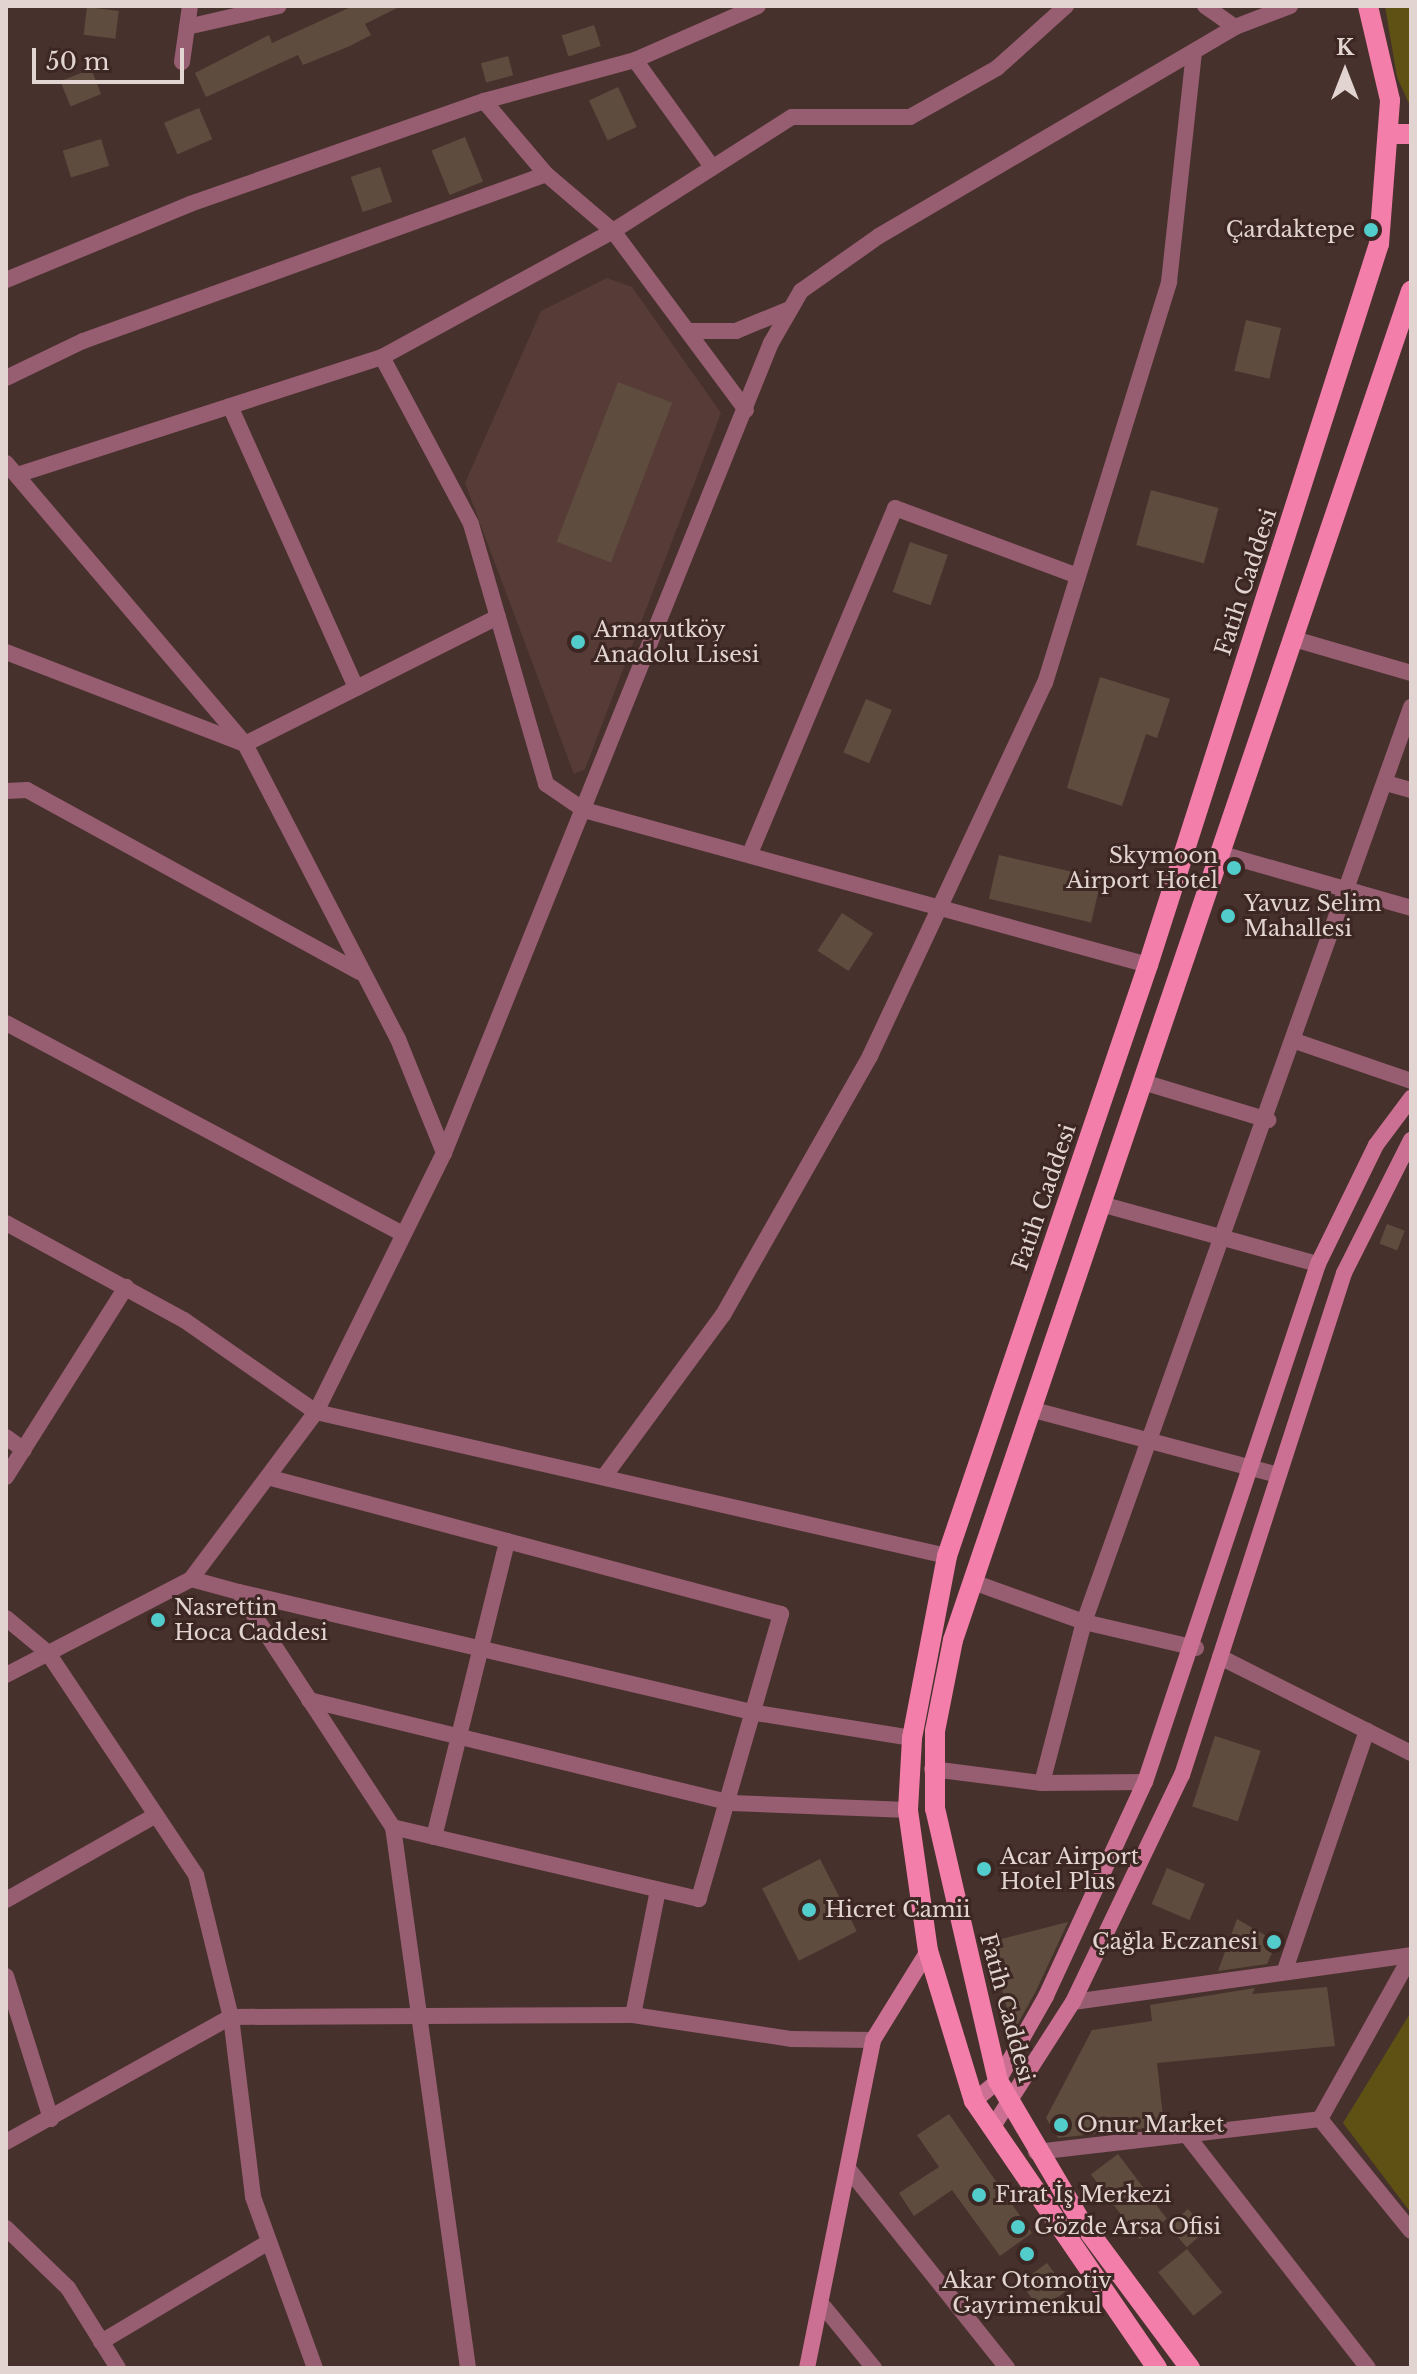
<!DOCTYPE html>
<meta charset="utf-8">
<style>
body{margin:0}
#map{position:relative;width:1417px;height:2374px;overflow:hidden;background:#47312d;font-family:"Libre Baskerville",serif}
div>[style]{position:absolute}
[style*='--x']{left:calc(var(--x)*1px);top:calc(var(--y)*1px);width:calc(var(--w)*1px);rotate:calc(var(--a)*1deg)}
.built>*{inset:0;background:#573b36}
.green>*{inset:0;background:#5f5113}
.building>*{inset:0;background:#5e4d3e;transform-origin:0 0}
.street>*{height:16px;margin:-8px;padding:0 8px;transform-origin:8px;border-radius:8px;background:#975d71}
.secondary>*{height:16px;margin:-8px;padding:0 8px;transform-origin:8px;border-radius:8px;background:#cb7092}
.primary>*{height:20px;margin:-10px;padding:0 10px;transform-origin:10px;border-radius:10px;background:#f37eaa}
.dots>*{width:22px;height:22px;translate:-50% -50%;box-sizing:border-box;border:4px solid #3c2723;border-radius:50%}
span{translate:-50% -50%;white-space:nowrap;text-align:center;line-height:1.15;-webkit-text-stroke:6px #3c2723;paint-order:stroke}
.poi-label{font-size:22px;color:#e2d4d1}
.right{translate:-100% -50%;text-align:right}
.left{translate:0 -50%;text-align:left}
.street-label{font-size:22px;color:#e2d4d1}
.frame{position:absolute;inset:0;border:8px solid #e2d4d1;pointer-events:none}
.north{position:absolute;left:1305px;top:32px;width:80px;height:80px;-webkit-text-stroke:6px #3c2723;paint-order:stroke;rotate:0deg;font-size:22px;font-weight:700;line-height:32px;text-align:center;color:#e2d4d1}
.north::after{content:'';display:block;margin:auto;width:28px;height:36px;background:#e2d4d1;clip-path:polygon(50% 0,100% 100%,50% 72%,0 100%)}
.scale{position:absolute;left:32px;top:48px;width:152px;height:36px;box-sizing:border-box;border:4px solid #e2d4d1;border-top:0;padding-left:10px;font-size:24px;line-height:28px;white-space:nowrap;color:#e2d4d1;-webkit-text-stroke:6px #3c2723;paint-order:stroke}
</style>
<div id="map">
<div class="built">
<div style="clip-path:polygon(607px 278px,632px 287px,721px 413px,585px 769px,574px 774px,465px 483px,541px 311px)"></div>
</div>
<div class="green">
<div style="clip-path:polygon(1385px 6px,1411px 6px,1411px 108px,1397px 77px)"></div>
<div style="clip-path:polygon(1411px 2012px,1411px 2213px,1343px 2123px)"></div>
</div>
<div class="building">
<div style="clip-path:polygon(353px 6px,401px 6px,365px 24px,371px 35px,350px 46px,303px 65px,298px 55px,206px 97px,195px 73px,269px 35px,272px 43px)"></div>
<div style="left:87px;top:7px;width:32px;height:28px;rotate:7deg"></div>
<div style="left:594px;top:25px;width:22px;height:34px;rotate:72deg"></div>
<div style="left:508px;top:56px;width:20px;height:28px;rotate:75deg"></div>
<div style="left:91px;top:69px;width:27px;height:33px;rotate:68deg"></div>
<div style="left:618px;top:87px;width:44px;height:32px;rotate:65deg"></div>
<div style="left:199px;top:108px;width:34px;height:38px;rotate:67deg"></div>
<div style="left:465px;top:137px;width:48px;height:36px;rotate:68deg"></div>
<div style="left:101px;top:139px;width:28px;height:40px;rotate:73deg"></div>
<div style="left:380px;top:167px;width:37px;height:31px;rotate:71deg"></div>
<div style="left:1246px;top:320px;width:36px;height:52px;rotate:13deg"></div>
<div style="left:618px;top:382px;width:58px;height:171px;rotate:21deg"></div>
<div style="left:1151px;top:490px;width:70px;height:57px;rotate:15deg"></div>
<div style="left:910px;top:542px;width:40px;height:53px;rotate:19deg"></div>
<div style="clip-path:polygon(1100px 677px,1170px 699px,1157px 738px,1146px 734px,1122px 806px,1067px 788px)"></div>
<div style="left:866px;top:699px;width:28px;height:58px;rotate:23deg"></div>
<div style="left:999px;top:855px;width:105px;height:45px;rotate:13deg"></div>
<div style="left:842px;top:913px;width:37px;height:45px;rotate:33deg"></div>
<div style="left:1387px;top:1224px;width:19px;height:21px;rotate:21deg"></div>
<div style="left:1215px;top:1736px;width:48px;height:74px;rotate:18deg"></div>
<div style="left:820px;top:1859px;width:81px;height:65px;rotate:63deg"></div>
<div style="left:1167px;top:1868px;width:41px;height:39px;rotate:23deg"></div>
<div style="clip-path:polygon(1237px 1919px,1277px 1942px,1267px 1964px,1218px 1971px)"></div>
<div style="clip-path:polygon(1068px 1922px,1036px 1991px,1013px 2032px,990px 1942px)"></div>
<div style="clip-path:polygon(1327px 1987px,1335px 2046px,1157px 2063px,1164px 2126px,1058px 2138px,1046px 2118px,1092px 2030px,1152px 2021px,1150px 2005px,1255px 1988px,1252px 1994px)"></div>
<div style="clip-path:polygon(949px 2114px,1032px 2233px,1000px 2256px,952px 2190px,914px 2216px,899px 2193px,939px 2167px,917px 2135px)"></div>
<div style="left:1118px;top:2154px;width:81px;height:34px;rotate:53deg"></div>
<div style="left:1188px;top:2209px;width:28px;height:26px;rotate:49deg"></div>
<div style="left:1187px;top:2249px;width:56px;height:37px;rotate:51deg"></div>
<div style="left:1047px;top:2263px;width:34px;height:33px;rotate:54deg"></div>
</div>
<div class="street">
<div style="--x:1205;--y:6;--w:37;--a:35"></div>
<div style="--x:187;--y:27;--w:94;--a:-12.9"></div>
<div style="--x:635;--y:60;--w:128;--a:54.2"></div>
<div style="--x:182;--y:62;--w:57;--a:-81.9"></div>
<div style="--x:484;--y:101;--w:96;--a:49.7"></div>
<div style="--x:546;--y:174;--w:88;--a:40.4"></div>
<div style="--x:613;--y:231;--w:223;--a:53.4"></div>
<div style="--x:6;--y:280;--w:199;--a:-22.4"></div>
<div style="--x:190;--y:204;--w:312;--a:-19.3"></div>
<div style="--x:484;--y:101;--w:156;--a:-15.2"></div>
<div style="--x:635;--y:60;--w:134;--a:-23.7"></div>
<div style="--x:691;--y:331;--w:45;--a:0"></div>
<div style="--x:736;--y:331;--w:55;--a:-22.4"></div>
<div style="--x:382;--y:357;--w:189;--a:61.9"></div>
<div style="--x:471;--y:524;--w:271;--a:73.9"></div>
<div style="--x:546;--y:784;--w:46;--a:34.4"></div>
<div style="--x:584;--y:810;--w:585;--a:15.37"></div>
<div style="--x:6;--y:378;--w:85;--a:-25.7"></div>
<div style="--x:83;--y:341;--w:492;--a:-19.8"></div>
<div style="--x:230;--y:406;--w:309;--a:65.9"></div>
<div style="--x:6;--y:463;--w:369;--a:49.6"></div>
<div style="--x:245;--y:744;--w:332;--a:62.6"></div>
<div style="--x:398;--y:1039;--w:123;--a:68"></div>
<div style="--x:20;--y:474;--w:380;--a:-17.9"></div>
<div style="--x:382;--y:357;--w:263;--a:-28.6"></div>
<div style="--x:613;--y:231;--w:212;--a:-32.5"></div>
<div style="--x:792;--y:117;--w:118;--a:0"></div>
<div style="--x:910;--y:117;--w:100;--a:-29.4"></div>
<div style="--x:997;--y:68;--w:93;--a:-41.9"></div>
<div style="--x:1294;--y:639;--w:122;--a:16.2"></div>
<div style="--x:6;--y:652;--w:256;--a:21.1"></div>
<div style="--x:245;--y:744;--w:283;--a:-26.7"></div>
<div style="--x:1386;--y:783;--w:26;--a:16"></div>
<div style="--x:6;--y:791;--w:21;--a:-3"></div>
<div style="--x:27;--y:790;--w:379;--a:28.7"></div>
<div style="--x:751;--y:851;--w:372;--a:-67.2"></div>
<div style="--x:895;--y:508;--w:195;--a:20.4"></div>
<div style="--x:1222;--y:854;--w:197;--a:15.9"></div>
<div style="--x:6;--y:1023;--w:449;--a:28"></div>
<div style="--x:1295;--y:1041;--w:123;--a:19"></div>
<div style="--x:1143;--y:1082;--w:131;--a:16.9"></div>
<div style="--x:1101;--y:1204;--w:225;--a:15.5"></div>
<div style="--x:6;--y:1223;--w:203;--a:28.6"></div>
<div style="--x:184;--y:1320;--w:161;--a:34.9"></div>
<div style="--x:316;--y:1412;--w:647;--a:12.86"></div>
<div style="--x:1030;--y:1409;--w:257;--a:14.9"></div>
<div style="--x:6;--y:1437;--w:22;--a:36"></div>
<div style="--x:606;--y:1474;--w:197;--a:-53.7"></div>
<div style="--x:723;--y:1315;--w:298;--a:-60.4"></div>
<div style="--x:870;--y:1056;--w:412;--a:-64.9"></div>
<div style="--x:1045;--y:683;--w:420;--a:-72.8"></div>
<div style="--x:1169;--y:282;--w:230;--a:-83.8"></div>
<div style="--x:6;--y:1477;--w:225;--a:-57.7"></div>
<div style="--x:271;--y:1478;--w:528;--a:14.93"></div>
<div style="--x:781;--y:1614;--w:297;--a:106.1"></div>
<div style="--x:699;--y:1899;--w:314;--a:-166.8"></div>
<div style="--x:191;--y:1579;--w:50;--a:15.2"></div>
<div style="--x:239;--y:1592;--w:281;--a:56.8"></div>
<div style="--x:393;--y:1827;--w:546;--a:82.11"></div>
<div style="--x:973;--y:1582;--w:118;--a:19.8"></div>
<div style="--x:1084;--y:1622;--w:115;--a:13.1"></div>
<div style="--x:239;--y:1592;--w:531;--a:13.17"></div>
<div style="--x:756;--y:1713;--w:158;--a:9.1"></div>
<div style="--x:6;--y:1618;--w:55;--a:39.8"></div>
<div style="--x:48;--y:1653;--w:267;--a:56.3"></div>
<div style="--x:196;--y:1875;--w:146;--a:76.2"></div>
<div style="--x:231;--y:2017;--w:181;--a:83"></div>
<div style="--x:253;--y:2197;--w:182;--a:70.1"></div>
<div style="--x:1220;--y:1657;--w:214;--a:26.7"></div>
<div style="--x:6;--y:1675;--w:208;--a:-27.4"></div>
<div style="--x:191;--y:1579;--w:209;--a:-53.2"></div>
<div style="--x:316;--y:1412;--w:289;--a:-63.7"></div>
<div style="--x:444;--y:1153;--w:874;--a:-68.02"></div>
<div style="--x:771;--y:343;--w:60;--a:-60"></div>
<div style="--x:801;--y:291;--w:95;--a:-35.2"></div>
<div style="--x:879;--y:236;--w:413;--a:-30.4"></div>
<div style="--x:1235;--y:27;--w:59;--a:-20.9"></div>
<div style="--x:309;--y:1700;--w:434;--a:13.7"></div>
<div style="--x:731;--y:1803;--w:177;--a:2.3"></div>
<div style="--x:932;--y:1769;--w:111;--a:7.3"></div>
<div style="--x:1042;--y:1783;--w:103;--a:-0.6"></div>
<div style="--x:1042;--y:1783;--w:166;--a:-75.4"></div>
<div style="--x:1084;--y:1622;--w:972;--a:-70.33"></div>
<div style="--x:434;--y:1837;--w:305;--a:-76.1"></div>
<div style="--x:6;--y:1900;--w:172;--a:-29.5"></div>
<div style="--x:1286;--y:1967;--w:250;--a:-71.1"></div>
<div style="--x:6;--y:1976;--w:150;--a:72.5"></div>
<div style="--x:1073;--y:2002;--w:341;--a:-7.9"></div>
<div style="--x:633;--y:2015;--w:127;--a:-78.7"></div>
<div style="--x:1320;--y:2119;--w:187;--a:-60.8"></div>
<div style="--x:1189;--y:2138;--w:291;--a:52.1"></div>
<div style="--x:6;--y:2142;--w:257;--a:-29.1"></div>
<div style="--x:231;--y:2017;--w:402;--a:-0.3"></div>
<div style="--x:633;--y:2015;--w:161;--a:8.6"></div>
<div style="--x:792;--y:2039;--w:81;--a:0.7"></div>
<div style="--x:1036;--y:2152;--w:286;--a:-6.6"></div>
<div style="--x:1320;--y:2119;--w:144;--a:50.9"></div>
<div style="--x:850;--y:2171;--w:252;--a:51.4"></div>
<div style="--x:6;--y:2228;--w:86;--a:44.1"></div>
<div style="--x:68;--y:2288;--w:94;--a:58"></div>
<div style="--x:824;--y:2307;--w:79;--a:50.7"></div>
<div style="--x:101;--y:2342;--w:193;--a:-30.8"></div>
</div>
<div class="secondary">
<div style="--x:974;--y:2101;--w:31;--a:-40"></div>
<div style="--x:998;--y:2081;--w:98;--a:-60.5"></div>
<div style="--x:1046;--y:1996;--w:236;--a:-65.2"></div>
<div style="--x:1145;--y:1782;--w:546;--a:-71.53"></div>
<div style="--x:1318;--y:1264;--w:132;--a:-64"></div>
<div style="--x:1376;--y:1145;--w:59;--a:-53.3"></div>
<div style="--x:992;--y:2128;--w:150;--a:-57.3"></div>
<div style="--x:1073;--y:2002;--w:252;--a:-64.4"></div>
<div style="--x:1182;--y:1775;--w:527;--a:-72.11"></div>
<div style="--x:1344;--y:1273;--w:149;--a:-63.3"></div>
<div style="--x:807;--y:2368;--w:335;--a:-78.6"></div>
<div style="--x:873;--y:2040;--w:105;--a:-58.3"></div>
</div>
<div class="primary">
<div style="--x:1390;--y:134;--w:21;--a:0"></div>
<div style="--x:1157;--y:2368;--w:324;--a:-124.4"></div>
<div style="--x:974;--y:2101;--w:157;--a:-107"></div>
<div style="--x:928;--y:1951;--w:142;--a:-98.1"></div>
<div style="--x:908;--y:1810;--w:72;--a:-86.8"></div>
<div style="--x:912;--y:1738;--w:185;--a:-79.1"></div>
<div style="--x:947;--y:1556;--w:624;--a:-71.22"></div>
<div style="--x:1148;--y:965;--w:757;--a:-72.24"></div>
<div style="--x:1379;--y:244;--w:144;--a:-85.6"></div>
<div style="--x:1390;--y:100;--w:97;--a:-103.2"></div>
<div style="--x:1190;--y:2368;--w:184;--a:-126.6"></div>
<div style="--x:1080;--y:2220;--w:161;--a:-120.5"></div>
<div style="--x:998;--y:2081;--w:279;--a:-103"></div>
<div style="--x:935;--y:1809;--w:78;--a:-90"></div>
<div style="--x:935;--y:1731;--w:93;--a:-78.8"></div>
<div style="--x:953;--y:1640;--w:1425;--a:-71.25"></div>
</div>
<div class="dots">
<div style="left:1371px;top:230px;background:#52cdcc"></div>
<div style="left:578px;top:642px;background:#52cdcc"></div>
<div style="left:1234px;top:868px;background:#52cdcc"></div>
<div style="left:1228px;top:916px;background:#52cdcc"></div>
<div style="left:158px;top:1620px;background:#52cdcc"></div>
<div style="left:984px;top:1869px;background:#52cdcc"></div>
<div style="left:809px;top:1910px;background:#52cdcc"></div>
<div style="left:1274px;top:1942px;background:#52cdcc"></div>
<div style="left:1061px;top:2125px;background:#52cdcc"></div>
<div style="left:979px;top:2195px;background:#52cdcc"></div>
<div style="left:1018px;top:2227px;background:#52cdcc"></div>
<div style="left:1027px;top:2254px;background:#52cdcc"></div>
</div>
<div class="poi-label">
<span class="right" style="left:1355px;top:230px">Çardaktepe</span>
<span class="left" style="left:594px;top:642px">Arnavutköy<br>Anadolu Lisesi</span>
<span class="right" style="left:1218px;top:868px">Skymoon<br>Airport Hotel</span>
<span class="left" style="left:1244px;top:916px">Yavuz Selim<br>Mahallesi</span>
<span class="left" style="left:174px;top:1620px">Nasrettin<br>Hoca Caddesi</span>
<span class="left" style="left:1000px;top:1869px">Acar Airport<br>Hotel Plus</span>
<span class="left" style="left:825px;top:1910px">Hicret Camii</span>
<span class="right" style="left:1258px;top:1942px">Çağla Eczanesi</span>
<span class="left" style="left:1077px;top:2125px">Onur Market</span>
<span class="left" style="left:995px;top:2195px">Fırat İş Merkezi</span>
<span class="left" style="left:1034px;top:2227px">Gözde Arsa Ofisi</span>
<span style="left:1027px;top:2293px">Akar Otomotiv<br>Gayrimenkul</span>
</div>
<div class="street-label">
<span style="left:1246px;top:582px;rotate:-72deg">Fatih Caddesi</span>
<span style="left:1044px;top:1197px;rotate:-71deg">Fatih Caddesi</span>
<span style="left:1007px;top:2008px;rotate:75deg">Fatih Caddesi</span>
</div>
<div class="frame"></div>
<div class="north">K</div>
<div class="scale">50 m</div>
</div>
